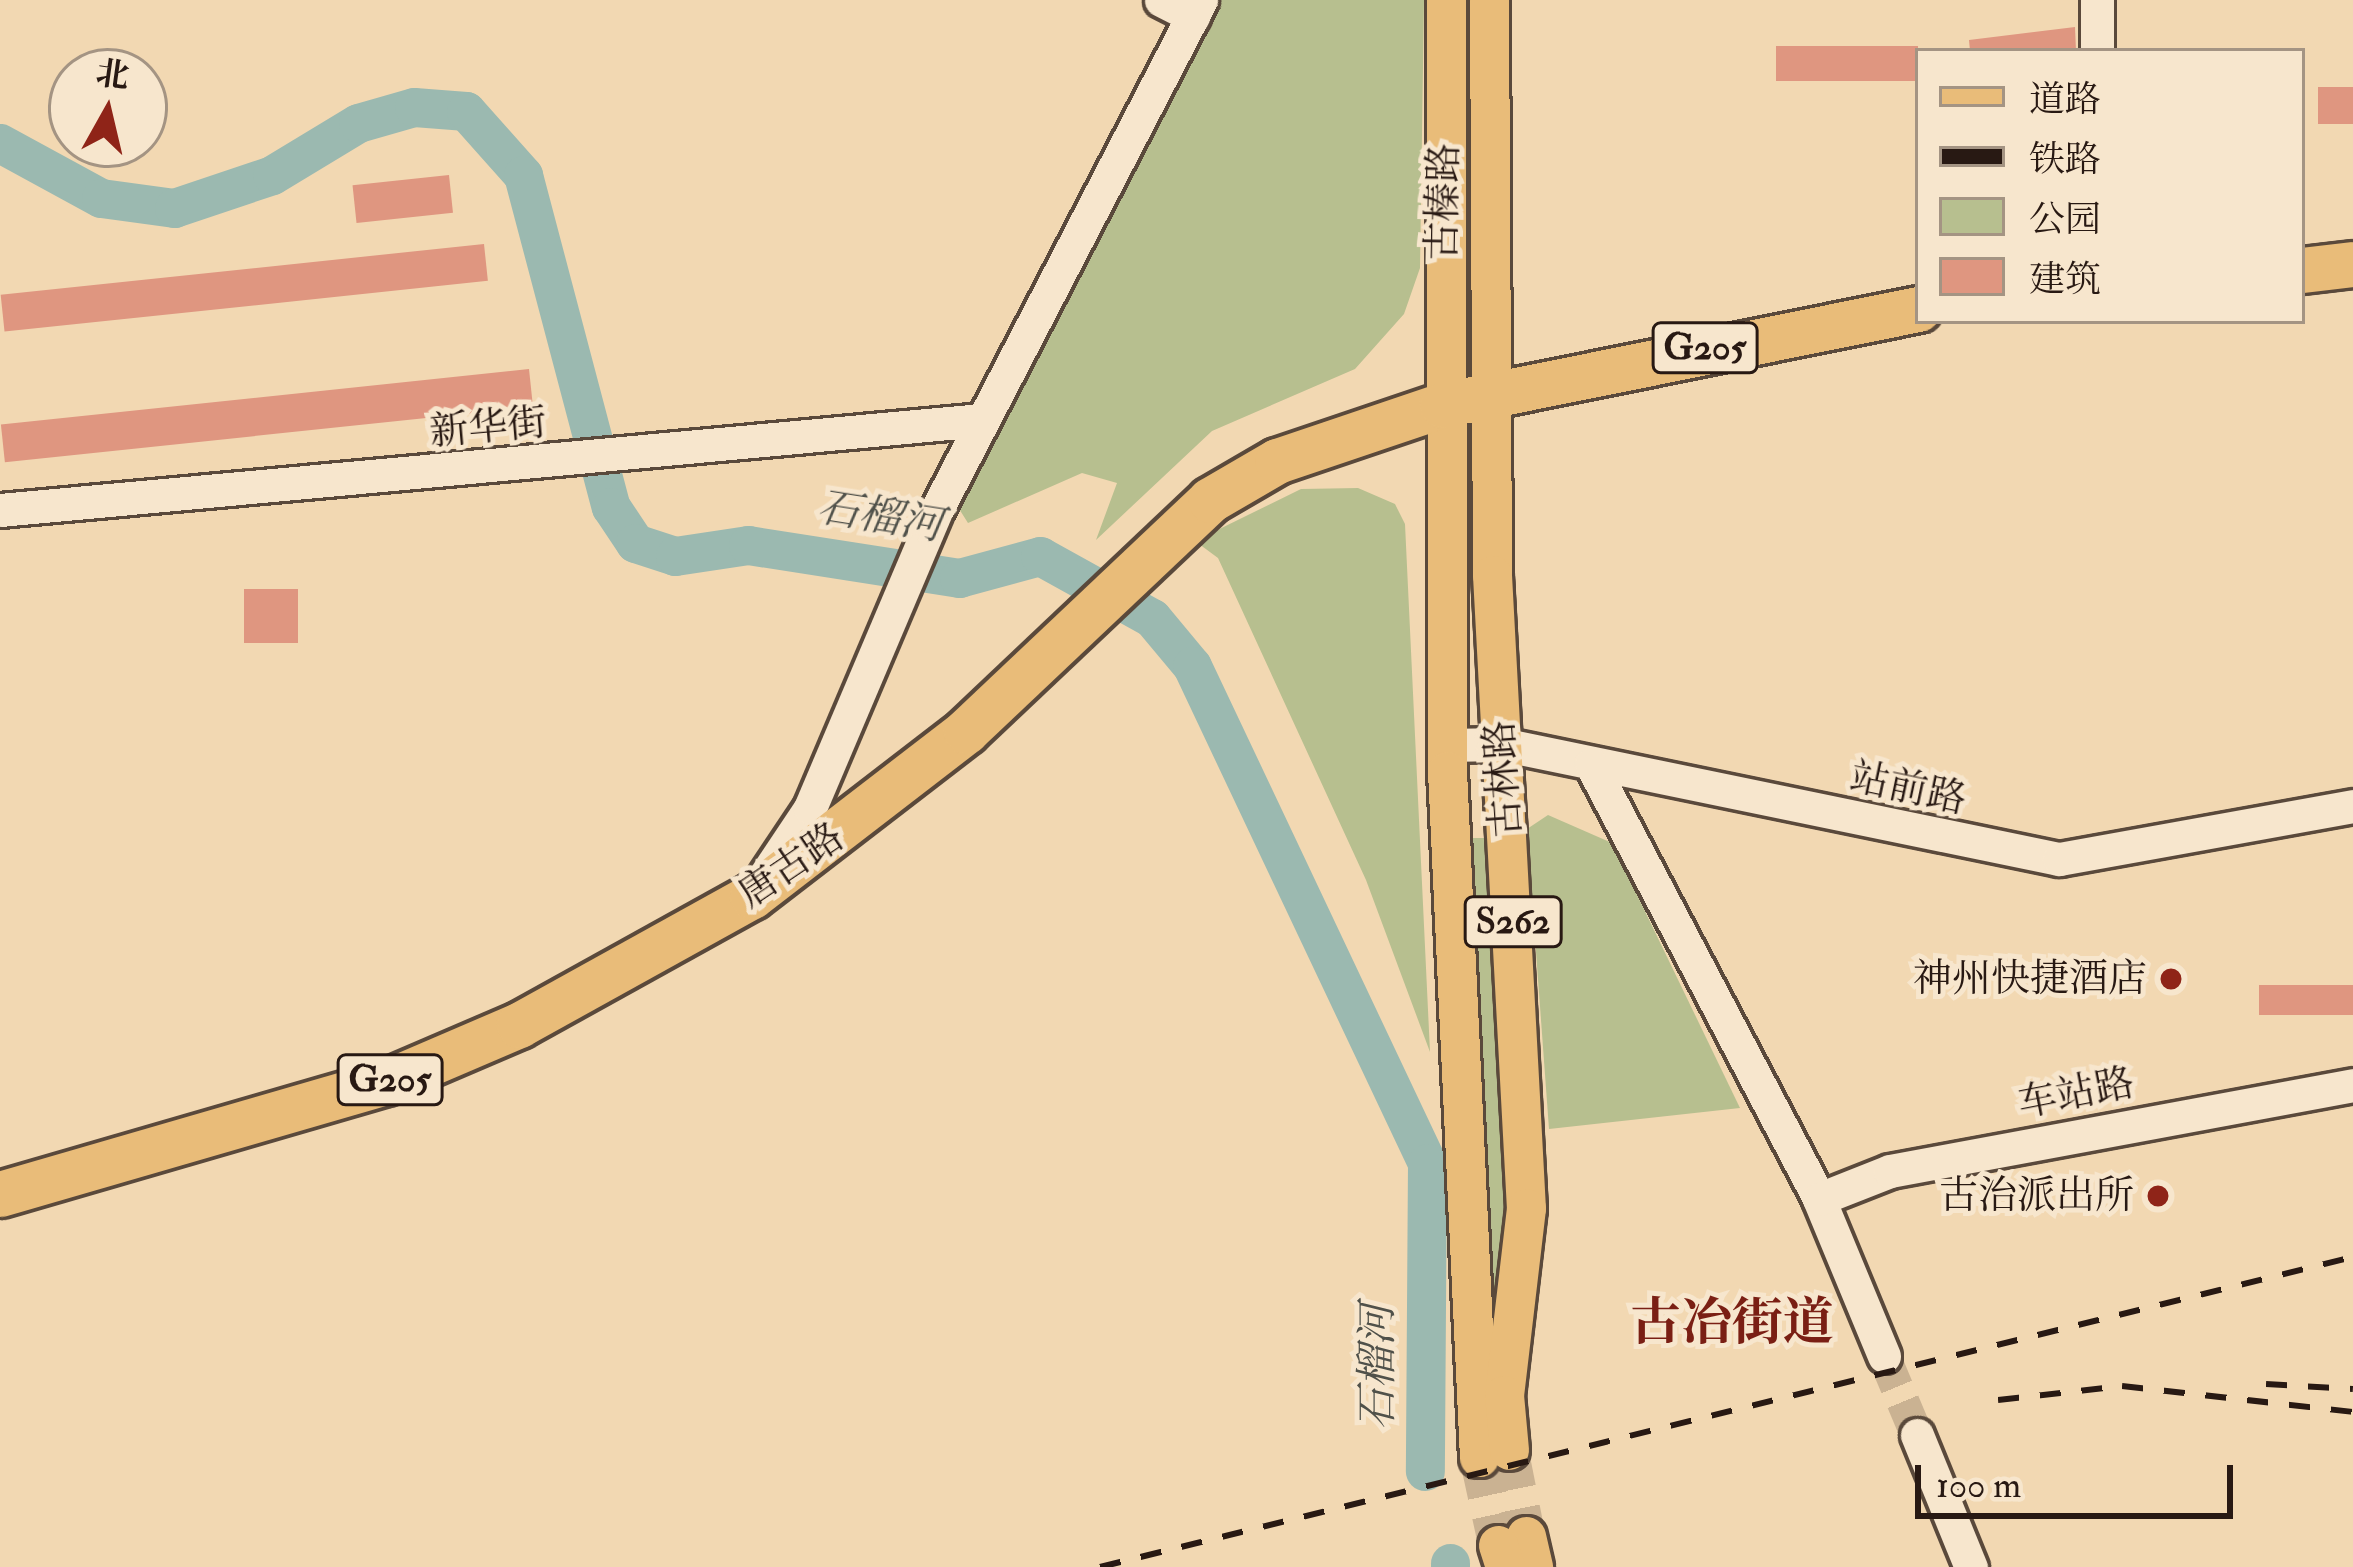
<!DOCTYPE html>
<meta charset="utf-8">
<style>
body{margin:0}
#map{position:relative;width:2353px;height:1567px;overflow:hidden;background:#f2d8b2;font-family:"IM FELL Double Pica","Noto Serif SC",serif}
div>[style]{position:absolute}
[style*='--x']{left:calc(var(--x)*1px);top:calc(var(--y)*1px);width:calc(var(--w)*1px);rotate:calc(var(--a)*1deg)}
.green>*{inset:0;background:#b7bf8f}
.river>*{height:39px;margin:-19.5px;padding:0 19.5px;transform-origin:19.5px;border-radius:19.5px;background:#9bb9b0}
.building>*{inset:0;background:#df9680;transform-origin:0 0}
.minor-tunnel>*{height:33px;margin-top:-16.5px;transform-origin:0;background:repeating-linear-gradient(90deg,#cab292 0 33px,transparent 0 49px)}
.major-tunnel>*{height:39px;margin-top:-19.5px;transform-origin:0;background:repeating-linear-gradient(90deg,#cab292 0 39px,transparent 0 59px)}
.roads{filter:drop-shadow(3px 0 #5a493b) drop-shadow(-3px 0 #5a493b) drop-shadow(0 3px #5a493b) drop-shadow(0 -3px #5a493b)}
.minor>*{height:33px;margin:-16.5px;padding:0 16.5px;transform-origin:16.5px;border-radius:16.5px;background:#f7e6cd}
.major>*{height:39px;margin:-19.5px;padding:0 19.5px;transform-origin:19.5px;border-radius:19.5px;background:#e9bc79}
.highway>*{height:45px;margin:-22.5px;padding:0 22.5px;transform-origin:22.5px;border-radius:22.5px;background:#e9bc79}
.rail>*{height:6px;margin-top:-3px;transform-origin:0;background:repeating-linear-gradient(90deg,#281913 0 21px,transparent 0 42px)}
.dots>*{width:33px;height:33px;translate:-50% -50%;box-sizing:border-box;border:6px solid #f7e6cd;border-radius:50%}
span{translate:-50% -50%;white-space:nowrap;text-align:center;line-height:1.15;-webkit-text-stroke:10px #f7e6cd;paint-order:stroke}
.shield-label span{padding:3px 9px;background:#f7e6cd;border:3px solid;border-radius:9px;-webkit-text-stroke-width:0}
.shield-label{font-size:36px;color:#281913;font-weight:700}
.street-label{font-size:39px;color:#281913}
.poi-label{font-size:39px;color:#281913}
.right{translate:-100% -50%;text-align:right}
.water-label{font-size:42px;color:#50514a;font-style:italic}
.district-label{font-size:51px;color:#7a1f14;font-weight:700}
.legend{position:absolute;left:1915px;top:48px;width:390px;height:276px;box-sizing:border-box;background:#f7e6cd;border:3px solid #a49483;margin:0;padding:15px 21px;list-style:none;font-size:36px;color:#281913}
.legend li{display:flex;align-items:center;gap:24px;height:60px}
.legend b{width:60px;border:3px solid #a49483}
.north{position:absolute;left:48px;top:48px;width:120px;height:120px;box-sizing:border-box;background:#f7e6cd;border:3px solid #a49483;border-radius:50%;rotate:8deg;font-size:33px;font-weight:700;line-height:48px;text-align:center;color:#281913}
.north::after{content:'';display:block;margin:auto;width:42px;height:54px;background:#8f2418;clip-path:polygon(50% 0,100% 100%,50% 72%,0 100%)}
.scale{position:absolute;left:1915px;top:1465px;width:318px;height:54px;box-sizing:border-box;border:6px solid #281913;border-top:0;padding-left:15px;font-size:36px;line-height:42px;white-space:nowrap;color:#281913;-webkit-text-stroke:9px #f7e6cd;paint-order:stroke}
</style>
<div id="map">
<div class="green">
<div style="clip-path:polygon(1221px 0,1424px 0,1420px 268px,1404px 314px,1355px 369px,1212px 431px,1096px 540px,1117px 483px,1082px 473px,968px 523px,956px 504px)"></div>
<div style="clip-path:polygon(1358px 488px,1395px 504px,1405px 524px,1430px 1052px,1366px 880px,1218px 558px,1195px 541px,1301px 489px)"></div>
<div style="clip-path:polygon(1548px 815px,1612px 843px,1740px 1108px,1549px 1129px,1527px 829px)"></div>
<div style="clip-path:polygon(1464px 838px,1491px 838px,1511px 1154px,1505px 1283px,1493px 1291px,1482px 1281px)"></div>
</div>
<div class="river">
<div style="--x:0;--y:143;--w:115;--a:28.6"></div>
<div style="--x:101;--y:198;--w:74;--a:7.8"></div>
<div style="--x:174;--y:208;--w:103;--a:-18.6"></div>
<div style="--x:272;--y:175;--w:100;--a:-31.2"></div>
<div style="--x:358;--y:123;--w:58;--a:-15.9"></div>
<div style="--x:414;--y:107;--w:52;--a:4.4"></div>
<div style="--x:466;--y:111;--w:86;--a:48.3"></div>
<div style="--x:523;--y:175;--w:343;--a:75.2"></div>
<div style="--x:611;--y:507;--w:43;--a:56.3"></div>
<div style="--x:635;--y:543;--w:42;--a:18"></div>
<div style="--x:675;--y:556;--w:74;--a:-8.6"></div>
<div style="--x:748;--y:545;--w:214;--a:8.9"></div>
<div style="--x:959;--y:578;--w:84;--a:-15.2"></div>
<div style="--x:1040;--y:556;--w:128;--a:29"></div>
<div style="--x:1152;--y:618;--w:62;--a:50.2"></div>
<div style="--x:1192;--y:666;--w:550;--a:64.69"></div>
<div style="--x:1427;--y:1163;--w:308;--a:90.4"></div>
<div style="--x:1450;--y:1563;--w:4;--a:90"></div>
</div>
<div class="building">
<div style="clip-path:polygon(2075px 27px,2076px 51px,1970px 51px,1969px 40px)"></div>
<div style="left:1918px;top:46px;width:35px;height:142px;rotate:90deg"></div>
<div style="left:2353px;top:87px;width:37px;height:35px;rotate:90deg"></div>
<div style="left:449px;top:175px;width:38px;height:97px;rotate:84deg"></div>
<div style="left:484px;top:244px;width:37px;height:486px;rotate:84deg"></div>
<div style="left:529px;top:369px;width:38px;height:531px;rotate:84deg"></div>
<div style="left:244px;top:589px;width:54px;height:54px"></div>
<div style="left:2353px;top:985px;width:30px;height:94px;rotate:90deg"></div>
</div>
<div class="minor-tunnel">
<div style="--x:1884;--y:1356;--w:86;--a:67.3"></div>
</div>
<div class="major-tunnel">
<div style="--x:1509;--y:1450;--w:88;--a:78.8"></div>
<div style="--x:1479;--y:1457;--w:90;--a:77.8"></div>
</div>
<div class="roads">
<div class="minor">
<div style="--x:1161;--y:0;--w:36;--a:27"></div>
<div style="--x:2097;--y:51;--w:51;--a:-90"></div>
<div style="--x:0;--y:510;--w:985;--a:-5.24"></div>
<div style="--x:1447;--y:745;--w:54;--a:-1.1"></div>
<div style="--x:1501;--y:744;--w:570;--a:11.65"></div>
<div style="--x:2059;--y:859;--w:299;--a:-10.2"></div>
<div style="--x:1591;--y:764;--w:491;--a:62.3"></div>
<div style="--x:1819;--y:1199;--w:170;--a:67.5"></div>
<div style="--x:766;--y:874;--w:79;--a:-56.3"></div>
<div style="--x:810;--y:808;--w:320;--a:-67"></div>
<div style="--x:935;--y:513;--w:578;--a:-62.59"></div>
<div style="--x:1819;--y:1199;--w:76;--a:-21.5"></div>
<div style="--x:1890;--y:1171;--w:471;--a:-10.5"></div>
<div style="--x:1917;--y:1435;--w:143;--a:67.8"></div>
</div>
<div class="major">
<div style="--x:1446;--y:0;--w:771;--a:89.93"></div>
<div style="--x:1447;--y:771;--w:687;--a:87.33"></div>
<div style="--x:1489;--y:0;--w:575;--a:89.7"></div>
<div style="--x:1492;--y:575;--w:634;--a:86.93"></div>
<div style="--x:1526;--y:1208;--w:188;--a:96.7"></div>
<div style="--x:1504;--y:1395;--w:55;--a:84.8"></div>
<div style="--x:1526;--y:1536;--w:32;--a:77"></div>
<div style="--x:1498;--y:1545;--w:23;--a:72"></div>
</div>
<div class="highway">
<div style="--x:2302;--y:270;--w:51;--a:-6.7"></div>
<div style="--x:0;--y:1194;--w:402;--a:-16.2"></div>
<div style="--x:386;--y:1082;--w:145;--a:-23.2"></div>
<div style="--x:519;--y:1025;--w:266;--a:-29"></div>
<div style="--x:752;--y:896;--w:270;--a:-37.6"></div>
<div style="--x:966;--y:731;--w:336;--a:-43.4"></div>
<div style="--x:1210;--y:500;--w:78;--a:-30.2"></div>
<div style="--x:1277;--y:461;--w:174;--a:-18.7"></div>
<div style="--x:1442;--y:405;--w:486;--a:-11.4"></div>
</div>
</div>
<div class="rail">
<div style="--x:2266;--y:1384;--w:87;--a:3.3"></div>
<div style="--x:1998;--y:1400;--w:125;--a:-6.4"></div>
<div style="--x:2122;--y:1386;--w:232;--a:6.4"></div>
<div style="--x:1100;--y:1567;--w:1291;--a:-13.9"></div>
</div>
<div class="dots">
<div style="left:2171px;top:979px;background:#8f2418"></div>
<div style="left:2158px;top:1196px;background:#8f2418"></div>
</div>
<div class="shield-label">
<span style="left:1705px;top:348px">G205</span>
<span style="left:1513px;top:922px">S262</span>
<span style="left:390px;top:1080px">G205</span>
</div>
<div class="street-label">
<span style="left:1444px;top:202px;rotate:-89deg">古榛路</span>
<span style="left:488px;top:428px;rotate:-5deg">新华街</span>
<span style="left:1504px;top:779px;rotate:-94deg">古林路</span>
<span style="left:1908px;top:789px;rotate:12deg">站前路</span>
<span style="left:791px;top:866px;rotate:-34deg">唐古路</span>
<span style="left:2076px;top:1094px;rotate:-11deg">车站路</span>
</div>
<div class="poi-label">
<span class="right" style="left:2147px;top:979px">神州快捷酒店</span>
<span class="right" style="left:2134px;top:1196px">古治派出所</span>
</div>
<div class="water-label">
<span style="left:880px;top:517px;rotate:9deg">石榴河</span>
<span style="left:1378px;top:1367px;rotate:-90deg">石榴河</span>
</div>
<div class="district-label">
<span style="left:1732px;top:1323px">古冶街道</span>
</div>
<ul class="legend">
<li><b style="height:15px;background:#e9bc79"></b>道路</li>
<li><b style="height:15px;background:#281913"></b>铁路</li>
<li><b style="height:33px;background:#b7bf8f"></b>公园</li>
<li><b style="height:33px;background:#df9680"></b>建筑</li>
</ul>
<div class="north">北</div>
<div class="scale">100 m</div>
</div>
